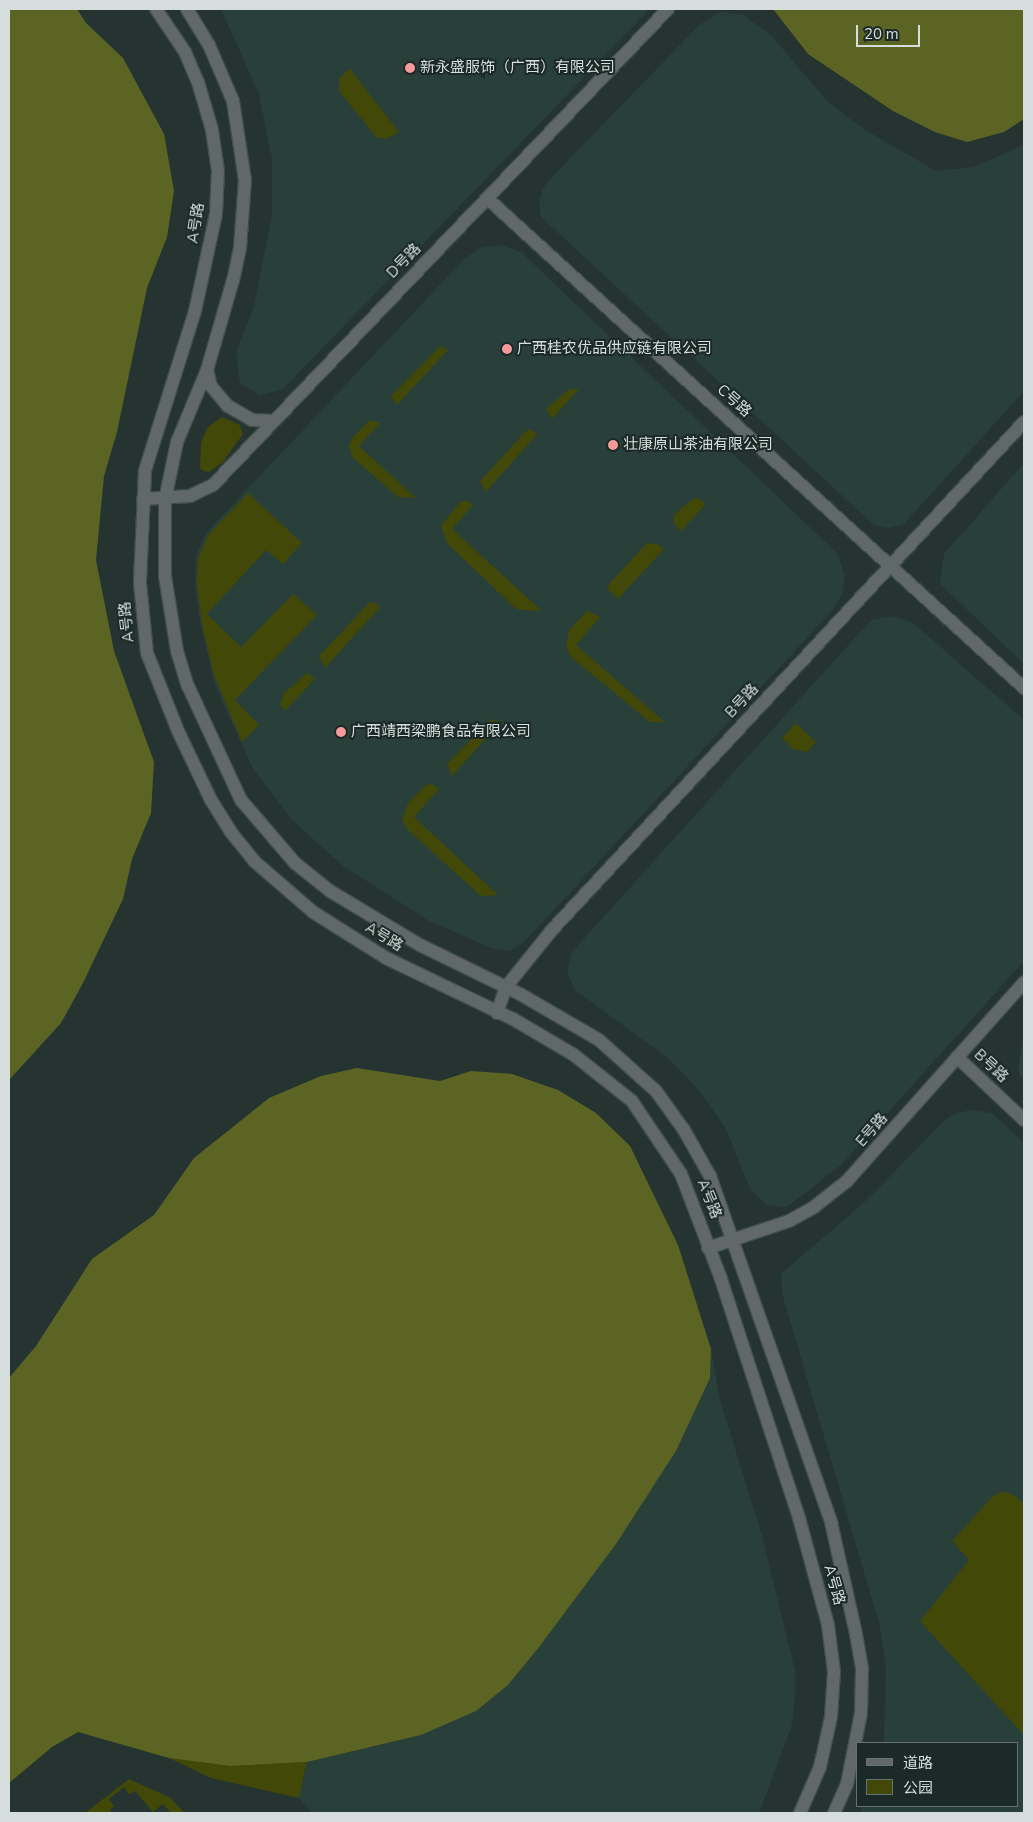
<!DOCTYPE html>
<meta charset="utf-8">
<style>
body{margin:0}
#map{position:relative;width:1033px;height:1822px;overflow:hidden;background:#253431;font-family:"Nunito Sans","Noto Sans SC",sans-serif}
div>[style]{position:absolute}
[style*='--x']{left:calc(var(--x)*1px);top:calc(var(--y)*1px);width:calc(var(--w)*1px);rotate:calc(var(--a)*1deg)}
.built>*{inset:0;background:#283f3a}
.green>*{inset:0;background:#424808}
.forest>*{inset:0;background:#5c6424}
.roads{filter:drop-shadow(1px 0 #414f4c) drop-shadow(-1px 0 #414f4c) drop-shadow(0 1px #414f4c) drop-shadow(0 -1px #414f4c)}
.minor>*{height:12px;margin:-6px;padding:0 6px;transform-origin:6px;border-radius:6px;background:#616869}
.tertiary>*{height:12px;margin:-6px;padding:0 6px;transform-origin:6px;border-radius:6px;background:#616869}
.dots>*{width:14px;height:14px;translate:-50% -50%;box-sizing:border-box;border:2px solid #1c2a27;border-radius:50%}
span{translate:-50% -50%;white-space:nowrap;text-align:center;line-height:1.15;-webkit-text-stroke:4px #1c2a27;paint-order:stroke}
.poi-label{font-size:15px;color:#d5dedc}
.left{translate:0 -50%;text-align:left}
.street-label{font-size:15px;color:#d5dedc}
.frame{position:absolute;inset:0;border:10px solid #d5dedc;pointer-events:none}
.legend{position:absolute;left:856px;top:1742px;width:162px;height:65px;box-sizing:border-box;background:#1c2a27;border:1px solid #66726f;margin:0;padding:6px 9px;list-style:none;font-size:15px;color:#d5dedc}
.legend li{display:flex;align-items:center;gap:10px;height:25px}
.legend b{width:25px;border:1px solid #66726f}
.scale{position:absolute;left:856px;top:25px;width:64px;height:22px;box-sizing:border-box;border:2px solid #d5dedc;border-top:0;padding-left:6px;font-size:15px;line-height:18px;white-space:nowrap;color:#d5dedc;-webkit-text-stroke:4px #1c2a27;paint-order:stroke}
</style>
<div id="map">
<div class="built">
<div style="clip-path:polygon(221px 9px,650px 9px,282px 390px,260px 395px,240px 383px,237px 366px,237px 350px,254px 306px,272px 214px,272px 159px,259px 94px)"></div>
<div style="clip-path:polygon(720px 12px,743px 15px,770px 34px,828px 102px,864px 129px,936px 171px,973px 167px,1024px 145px,1024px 391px,904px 524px,889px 528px,874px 525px,541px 217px,539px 202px,543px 188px,553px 176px,699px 25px)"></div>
<div style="clip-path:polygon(501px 245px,521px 252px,838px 554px,845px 577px,842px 594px,833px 610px,524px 942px,510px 951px,492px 948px,429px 921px,343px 866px,292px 820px,252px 767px,215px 685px,200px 621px,195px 586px,196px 555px,206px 533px,465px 258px,482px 247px)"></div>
<div style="clip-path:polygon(1024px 463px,1024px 664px,940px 584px,944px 554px)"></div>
<div style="clip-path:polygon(893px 616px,912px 622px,1024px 720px,1024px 961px,841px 1165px,787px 1207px,767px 1205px,750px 1189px,726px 1129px,700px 1091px,669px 1059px,575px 990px,567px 972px,572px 952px,860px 632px,872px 620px)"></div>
<div style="clip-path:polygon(1024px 1030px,1024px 1081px,1018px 1071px)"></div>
<div style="clip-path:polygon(970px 1110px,992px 1113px,1024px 1143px,1024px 1813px,860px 1813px,863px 1806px,1017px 1806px,1017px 1743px,884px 1743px,886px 1667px,879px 1623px,783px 1297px,781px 1274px,870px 1197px,939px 1126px,952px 1115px)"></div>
<div style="clip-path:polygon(711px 1349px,720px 1400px,762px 1536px,795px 1671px,795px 1700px,791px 1728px,759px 1813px,312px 1813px,299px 1798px,307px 1762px,421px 1735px,585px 1581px,616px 1544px,676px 1451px,710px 1378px)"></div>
</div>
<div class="green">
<div style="clip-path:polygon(350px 69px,399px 132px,386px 139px,376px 137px,339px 91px,339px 78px)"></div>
<div style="clip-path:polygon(440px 346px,448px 350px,397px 405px,391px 397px,393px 394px)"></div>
<div style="clip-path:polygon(569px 389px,579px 389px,552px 419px,546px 409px)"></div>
<div style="clip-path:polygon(222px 417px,240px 425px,243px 434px,223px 462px,209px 472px,204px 471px,200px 468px,201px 442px,208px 427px)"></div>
<div style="clip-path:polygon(370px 420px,380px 423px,359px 446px,416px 498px,398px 497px,352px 457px,349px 445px,353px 437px)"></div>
<div style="clip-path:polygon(531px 430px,537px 434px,486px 492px,480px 481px,526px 431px)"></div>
<div style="clip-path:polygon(248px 493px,302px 543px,283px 564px,266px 550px,207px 614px,241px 647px,293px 594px,317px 615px,235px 700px,259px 725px,242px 742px,214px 675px,203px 630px,197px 585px,198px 558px,209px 534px)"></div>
<div style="clip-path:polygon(695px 497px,706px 504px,681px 531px,674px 524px,674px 515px)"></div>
<div style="clip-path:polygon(468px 501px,473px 505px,452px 529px,540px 609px,536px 611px,516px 609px,447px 543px,441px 526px,460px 502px)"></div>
<div style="clip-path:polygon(647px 543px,657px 544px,664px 549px,618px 599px,608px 589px,609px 584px)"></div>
<div style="clip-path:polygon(374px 602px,380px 607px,325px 668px,319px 656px,369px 603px)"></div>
<div style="clip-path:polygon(587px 611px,600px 617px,576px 645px,665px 722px,650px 722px,571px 657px,566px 647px,569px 630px)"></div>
<div style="clip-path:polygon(307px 673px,315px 679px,285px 711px,280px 704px,284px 693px)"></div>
<div style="clip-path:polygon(491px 719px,501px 722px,452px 776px,447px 764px)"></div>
<div style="clip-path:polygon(796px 723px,816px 742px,807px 752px,793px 749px,782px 738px)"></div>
<div style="clip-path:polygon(432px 784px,439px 789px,414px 817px,498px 895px,481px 896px,407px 829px,402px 820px,408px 803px,426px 785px)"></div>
<div style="clip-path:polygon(1002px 1491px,1014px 1495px,1024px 1504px,1024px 1735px,920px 1621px,969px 1560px,952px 1541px,992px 1497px)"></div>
<div style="clip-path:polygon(169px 1758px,230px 1766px,307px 1762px,299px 1798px,211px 1778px)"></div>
<div style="clip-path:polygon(129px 1779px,171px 1798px,184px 1813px,171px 1813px,163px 1804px,153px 1812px,135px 1791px,129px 1794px,124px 1787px,109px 1799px,114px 1806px,110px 1810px,112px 1813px,85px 1813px)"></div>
</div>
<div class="forest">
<div style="clip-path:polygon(9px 9px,77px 9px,86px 23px,123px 58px,164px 134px,174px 191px,167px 237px,147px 288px,117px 432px,104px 476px,96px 560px,114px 651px,154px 762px,151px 813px,132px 859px,123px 899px,83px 983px,61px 1023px,9px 1080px)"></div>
<div style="clip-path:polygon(773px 9px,1024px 9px,1024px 119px,1004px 132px,967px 142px,935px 132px,893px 111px,808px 54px)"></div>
<div style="clip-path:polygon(357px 1068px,440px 1081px,471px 1071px,512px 1074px,558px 1090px,596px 1113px,630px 1146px,678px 1245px,711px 1349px,710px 1378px,676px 1451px,616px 1544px,539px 1647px,508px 1685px,476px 1711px,421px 1735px,307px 1762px,230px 1766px,169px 1758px,78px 1732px,52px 1747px,9px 1783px,9px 1378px,36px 1346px,92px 1259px,154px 1215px,194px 1158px,269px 1098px,321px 1076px)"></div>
</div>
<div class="roads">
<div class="minor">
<div style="--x:488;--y:199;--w:726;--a:42.37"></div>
<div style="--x:207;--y:370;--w:16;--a:76"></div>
<div style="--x:211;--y:386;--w:26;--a:50"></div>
<div style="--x:228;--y:406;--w:28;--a:30"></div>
<div style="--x:252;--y:420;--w:21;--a:3"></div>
<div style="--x:143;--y:499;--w:47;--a:-3.7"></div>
<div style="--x:190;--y:496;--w:25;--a:-26"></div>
<div style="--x:213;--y:485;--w:658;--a:-46.29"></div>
<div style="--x:497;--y:1013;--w:28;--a:-71"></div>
<div style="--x:506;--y:987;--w:72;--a:-51.2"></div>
<div style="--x:551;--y:931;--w:695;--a:-47.1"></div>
<div style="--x:957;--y:1057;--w:92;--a:43.2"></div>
<div style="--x:708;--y:1248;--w:85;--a:-18.4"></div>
<div style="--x:789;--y:1221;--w:29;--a:-29"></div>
<div style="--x:814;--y:1207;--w:42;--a:-38.2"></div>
<div style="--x:847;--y:1181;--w:266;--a:-48.3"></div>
</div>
<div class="tertiary">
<div style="--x:156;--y:9;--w:52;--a:56"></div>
<div style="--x:185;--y:52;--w:33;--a:67"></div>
<div style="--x:198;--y:82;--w:50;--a:73.7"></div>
<div style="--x:212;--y:130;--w:41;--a:81.7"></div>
<div style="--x:218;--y:171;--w:43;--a:92.7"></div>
<div style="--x:216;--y:214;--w:99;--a:102.2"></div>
<div style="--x:195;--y:311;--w:168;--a:107.4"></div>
<div style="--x:145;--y:471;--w:112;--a:92.6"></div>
<div style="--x:140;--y:583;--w:70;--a:84.3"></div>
<div style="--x:147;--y:653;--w:84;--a:68.3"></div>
<div style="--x:178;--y:731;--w:76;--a:64.4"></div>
<div style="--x:211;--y:800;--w:36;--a:58"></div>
<div style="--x:230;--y:831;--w:38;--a:51"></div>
<div style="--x:254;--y:861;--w:78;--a:40.8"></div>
<div style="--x:313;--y:912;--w:86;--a:32.2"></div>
<div style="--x:386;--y:958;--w:141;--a:25.7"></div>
<div style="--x:513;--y:1019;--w:71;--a:30.5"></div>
<div style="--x:574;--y:1055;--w:74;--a:38.4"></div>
<div style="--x:632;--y:1101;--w:88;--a:56.1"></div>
<div style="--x:681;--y:1174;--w:109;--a:69.1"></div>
<div style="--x:720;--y:1276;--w:255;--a:71.9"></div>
<div style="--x:799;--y:1518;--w:111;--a:74.8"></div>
<div style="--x:828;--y:1625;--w:47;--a:82.7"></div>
<div style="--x:834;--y:1672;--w:45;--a:93.8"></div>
<div style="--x:831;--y:1717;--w:51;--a:102.4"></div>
<div style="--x:820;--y:1767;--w:50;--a:113.5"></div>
<div style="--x:187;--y:9;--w:42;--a:58.6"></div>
<div style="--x:209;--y:45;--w:61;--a:66.8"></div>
<div style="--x:233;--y:101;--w:80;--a:81.4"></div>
<div style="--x:245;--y:180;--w:68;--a:94.2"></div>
<div style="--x:240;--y:248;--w:33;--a:102"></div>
<div style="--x:233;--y:280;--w:94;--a:106.1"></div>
<div style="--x:207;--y:370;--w:78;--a:112.6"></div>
<div style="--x:177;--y:442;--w:59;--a:101.7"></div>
<div style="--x:165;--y:500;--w:76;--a:90"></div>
<div style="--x:165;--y:576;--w:76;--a:80.9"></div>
<div style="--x:177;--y:651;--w:37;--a:73"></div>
<div style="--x:188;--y:686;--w:126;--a:65.1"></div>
<div style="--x:241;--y:800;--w:83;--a:49.4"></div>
<div style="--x:295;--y:863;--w:45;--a:38.7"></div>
<div style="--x:330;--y:891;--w:105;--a:31"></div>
<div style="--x:420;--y:945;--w:111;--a:26.1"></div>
<div style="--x:520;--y:994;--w:91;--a:30.2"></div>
<div style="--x:599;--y:1040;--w:76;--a:41.8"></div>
<div style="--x:656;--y:1091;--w:48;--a:54.3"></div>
<div style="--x:684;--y:1130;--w:53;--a:60.5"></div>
<div style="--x:710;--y:1176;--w:367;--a:70.7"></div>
<div style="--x:831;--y:1522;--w:115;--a:77.4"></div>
<div style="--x:856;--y:1634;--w:36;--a:80"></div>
<div style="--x:862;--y:1669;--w:44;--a:91.3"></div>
<div style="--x:861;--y:1713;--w:72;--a:101.2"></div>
<div style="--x:847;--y:1784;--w:32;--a:114"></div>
</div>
</div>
<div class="dots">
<div style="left:410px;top:68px;background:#f59b9c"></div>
<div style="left:507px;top:349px;background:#f59b9c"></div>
<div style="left:613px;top:445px;background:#f59b9c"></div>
<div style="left:341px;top:732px;background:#f59b9c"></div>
</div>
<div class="poi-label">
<span class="left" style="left:420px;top:68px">新永盛服饰（广西）有限公司</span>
<span class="left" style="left:517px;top:349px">广西桂农优品供应链有限公司</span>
<span class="left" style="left:623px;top:445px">壮康原山茶油有限公司</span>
<span class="left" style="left:351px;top:732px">广西靖西梁鹏食品有限公司</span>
</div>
<div class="street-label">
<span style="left:196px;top:223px;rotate:-81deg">A号路</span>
<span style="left:404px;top:261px;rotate:-46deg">D号路</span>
<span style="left:734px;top:401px;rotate:42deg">C号路</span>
<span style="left:127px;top:622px;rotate:-96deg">A号路</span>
<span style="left:742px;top:701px;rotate:-47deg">B号路</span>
<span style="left:384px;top:937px;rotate:31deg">A号路</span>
<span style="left:991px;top:1066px;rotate:43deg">B号路</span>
<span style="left:872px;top:1130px;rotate:-49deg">E号路</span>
<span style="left:709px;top:1199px;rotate:68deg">A号路</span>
<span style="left:834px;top:1585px;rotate:74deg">A号路</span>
</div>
<div class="frame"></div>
<ul class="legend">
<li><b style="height:6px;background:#616869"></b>道路</li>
<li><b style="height:14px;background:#424808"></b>公园</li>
</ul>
<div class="scale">20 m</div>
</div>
